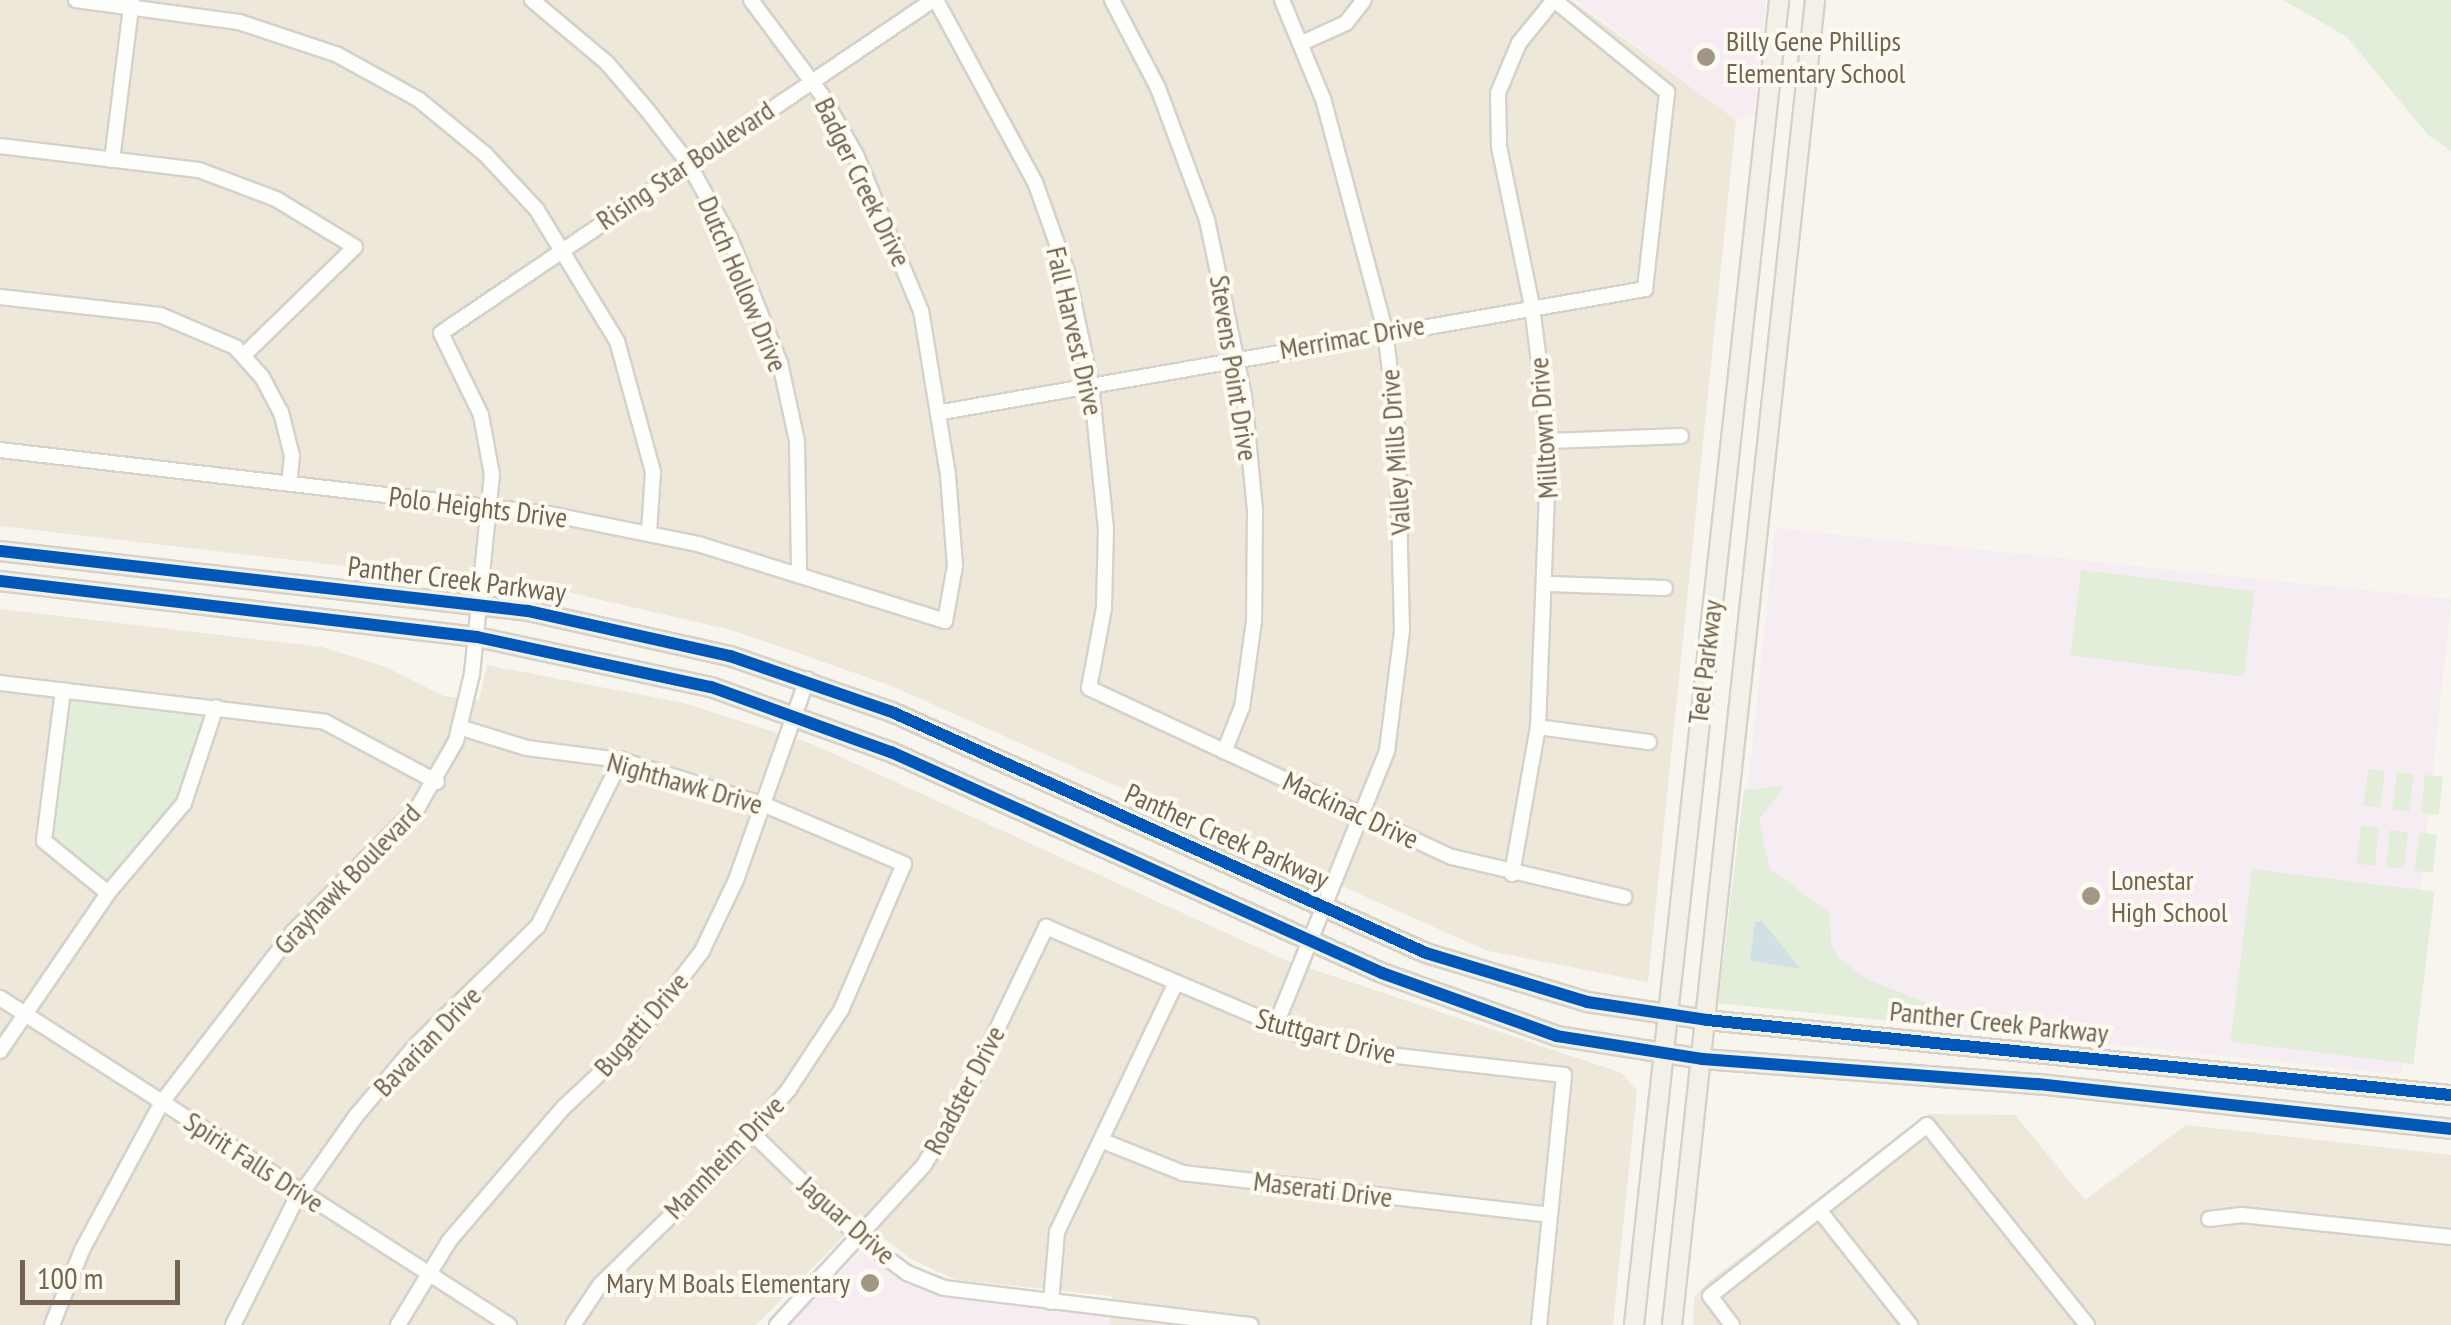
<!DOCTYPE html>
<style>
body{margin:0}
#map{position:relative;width:2451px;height:1325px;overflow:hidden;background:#f8f5ee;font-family:"PT Sans Narrow",sans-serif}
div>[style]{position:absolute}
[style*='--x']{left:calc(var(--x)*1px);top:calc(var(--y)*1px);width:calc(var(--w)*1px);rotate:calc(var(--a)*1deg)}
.residential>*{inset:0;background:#eee8db}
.education>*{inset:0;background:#f6edf3;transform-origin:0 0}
.green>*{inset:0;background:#e2edda;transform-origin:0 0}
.water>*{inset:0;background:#d2e0e6}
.roads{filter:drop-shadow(2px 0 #d5d1cb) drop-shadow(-2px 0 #d5d1cb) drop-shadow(0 2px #d5d1cb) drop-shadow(0 -2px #d5d1cb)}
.minor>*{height:14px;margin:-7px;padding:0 7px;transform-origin:7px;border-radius:7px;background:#fefefc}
.major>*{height:18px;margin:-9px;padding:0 9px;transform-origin:9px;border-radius:9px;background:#f2f0e7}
.cycleway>*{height:12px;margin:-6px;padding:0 6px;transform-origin:6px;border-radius:6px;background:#0057b8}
.dots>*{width:28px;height:28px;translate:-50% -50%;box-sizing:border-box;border:5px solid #fdfbf1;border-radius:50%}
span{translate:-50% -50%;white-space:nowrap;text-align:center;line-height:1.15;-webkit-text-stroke:8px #fdfbf1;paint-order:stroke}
.poi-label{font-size:28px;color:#736350}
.left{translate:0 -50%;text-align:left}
.right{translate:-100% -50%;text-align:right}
.street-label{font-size:28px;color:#736350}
.scale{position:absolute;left:20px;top:1260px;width:160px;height:45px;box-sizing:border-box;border:5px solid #736350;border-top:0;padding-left:12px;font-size:30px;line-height:35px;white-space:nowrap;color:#736350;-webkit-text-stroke:8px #fdfbf1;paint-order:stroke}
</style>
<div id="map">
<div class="residential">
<div style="clip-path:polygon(0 0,1571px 0,1736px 120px,1648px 982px,1488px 951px,889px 685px,735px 631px,498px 576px,396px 572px,0 526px)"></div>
<div style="clip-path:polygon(0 609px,322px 647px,386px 667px,444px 696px,479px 700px,487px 665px,683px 703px,810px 743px,1288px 961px,1622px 1073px,1637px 1091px,1613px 1325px,1110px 1325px,1112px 1296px,956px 1280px,911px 1259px,860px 1220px,756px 1325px,0 1325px)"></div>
<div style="clip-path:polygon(1928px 1114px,2015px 1115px,2085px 1200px,2186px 1125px,2451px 1155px,2451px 1325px,1693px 1325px,1694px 1297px,1708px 1282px)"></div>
</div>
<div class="education">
<div style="clip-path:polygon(1575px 0,1766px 0,1754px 115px,1736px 120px)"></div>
<div style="left:1775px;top:528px;width:680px;height:478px;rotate:6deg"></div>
<div style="clip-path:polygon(862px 1250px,930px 1293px,1111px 1317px,1110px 1325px,789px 1325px)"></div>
</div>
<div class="green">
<div style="clip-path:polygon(2283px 0,2451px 0,2451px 151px,2428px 135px,2347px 37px)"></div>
<div style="left:2081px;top:570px;width:175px;height:86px;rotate:7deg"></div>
<div style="clip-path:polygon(68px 698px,203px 714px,181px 796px,106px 884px,51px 841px)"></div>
<div style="left:2368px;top:769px;width:17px;height:37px;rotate:7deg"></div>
<div style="left:2397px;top:772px;width:17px;height:38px;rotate:7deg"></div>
<div style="left:2425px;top:775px;width:18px;height:38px;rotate:6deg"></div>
<div style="clip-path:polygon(1784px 786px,1759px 820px,1770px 869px,1830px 913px,1831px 944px,1839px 958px,1867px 979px,1926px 1003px,1929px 1025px,1718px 1003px,1744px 790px)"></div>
<div style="left:2361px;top:826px;width:18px;height:38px;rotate:6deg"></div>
<div style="left:2390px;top:830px;width:18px;height:37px;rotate:6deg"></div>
<div style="left:2419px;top:833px;width:18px;height:38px;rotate:6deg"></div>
<div style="left:2252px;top:869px;width:184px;height:174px;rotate:7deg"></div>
</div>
<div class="water">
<div style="clip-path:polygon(1762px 921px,1801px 969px,1750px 961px,1755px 922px)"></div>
</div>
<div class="roads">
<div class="minor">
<div style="--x:76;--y:0;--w:164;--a:7.7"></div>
<div style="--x:239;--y:22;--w:102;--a:18.3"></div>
<div style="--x:336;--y:54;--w:94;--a:28.8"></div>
<div style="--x:418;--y:99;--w:87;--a:39.4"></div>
<div style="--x:485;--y:154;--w:76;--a:47.1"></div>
<div style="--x:537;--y:210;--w:153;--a:58.6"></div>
<div style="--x:617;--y:341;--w:136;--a:74.6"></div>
<div style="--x:653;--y:472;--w:60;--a:93.8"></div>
<div style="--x:532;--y:0;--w:98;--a:40"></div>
<div style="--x:607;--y:63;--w:63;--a:49.5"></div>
<div style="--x:648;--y:111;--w:66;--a:52.4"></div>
<div style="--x:688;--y:163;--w:86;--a:60.8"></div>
<div style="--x:730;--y:238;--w:135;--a:68.2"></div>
<div style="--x:780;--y:363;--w:80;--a:77.7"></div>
<div style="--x:797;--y:441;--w:132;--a:89.1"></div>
<div style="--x:936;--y:0;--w:207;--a:61.5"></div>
<div style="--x:1035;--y:182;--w:96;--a:70.4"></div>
<div style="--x:1067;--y:272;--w:115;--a:77.9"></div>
<div style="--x:1091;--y:384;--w:146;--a:84.1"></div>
<div style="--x:1106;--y:529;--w:79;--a:91.5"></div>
<div style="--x:1104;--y:608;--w:81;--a:100.6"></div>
<div style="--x:1089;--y:688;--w:400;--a:25"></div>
<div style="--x:1452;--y:857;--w:177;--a:13.1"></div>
<div style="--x:1112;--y:0;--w:99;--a:62.4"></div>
<div style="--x:1158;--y:88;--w:141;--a:69.6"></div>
<div style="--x:1207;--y:220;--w:180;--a:78.1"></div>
<div style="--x:1244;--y:396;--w:115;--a:84.5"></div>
<div style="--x:1255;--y:510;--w:111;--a:90.5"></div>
<div style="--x:1254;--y:621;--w:87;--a:97.9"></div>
<div style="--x:1242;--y:707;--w:48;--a:111.8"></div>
<div style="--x:1302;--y:43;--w:48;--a:-24.4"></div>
<div style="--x:1346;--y:23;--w:29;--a:-52"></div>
<div style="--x:0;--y:146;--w:200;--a:6.9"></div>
<div style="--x:199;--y:170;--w:82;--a:20.6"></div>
<div style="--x:276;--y:199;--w:92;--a:31.3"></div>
<div style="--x:355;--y:247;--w:156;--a:135.8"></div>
<div style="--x:112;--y:160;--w:161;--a:-82.9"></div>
<div style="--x:0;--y:297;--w:161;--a:6.4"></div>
<div style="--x:160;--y:315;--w:82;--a:23.1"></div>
<div style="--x:235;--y:347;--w:40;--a:48"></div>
<div style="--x:262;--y:377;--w:40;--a:62"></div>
<div style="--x:281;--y:412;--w:45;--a:76"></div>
<div style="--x:292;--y:456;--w:27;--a:96"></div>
<div style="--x:942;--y:412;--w:714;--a:-9.92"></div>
<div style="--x:1645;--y:289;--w:198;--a:-83.6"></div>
<div style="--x:1667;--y:92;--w:146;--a:-140.8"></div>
<div style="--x:1549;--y:441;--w:132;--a:-2.2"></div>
<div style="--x:0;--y:450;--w:553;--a:6.65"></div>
<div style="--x:549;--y:514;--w:152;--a:11.4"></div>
<div style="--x:698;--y:544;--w:259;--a:17.3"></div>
<div style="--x:945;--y:621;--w:56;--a:-79.7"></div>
<div style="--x:955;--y:566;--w:91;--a:-94.4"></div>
<div style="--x:948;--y:475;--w:166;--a:-99.3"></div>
<div style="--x:921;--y:311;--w:169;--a:-112.6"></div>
<div style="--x:856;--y:155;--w:70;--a:-119.8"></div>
<div style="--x:821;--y:94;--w:117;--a:-126.7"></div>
<div style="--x:1548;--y:584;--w:117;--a:2"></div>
<div style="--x:0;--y:683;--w:327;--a:6.8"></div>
<div style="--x:325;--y:722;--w:127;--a:28.2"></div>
<div style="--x:63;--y:690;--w:152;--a:97.2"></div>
<div style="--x:44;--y:841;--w:82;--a:39.1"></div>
<div style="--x:459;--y:727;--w:71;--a:17.2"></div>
<div style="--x:527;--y:748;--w:95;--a:7.3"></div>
<div style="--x:621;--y:760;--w:151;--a:17.4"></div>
<div style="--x:765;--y:805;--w:151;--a:23"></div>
<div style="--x:904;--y:864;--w:159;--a:113.3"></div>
<div style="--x:841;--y:1010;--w:95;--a:123.4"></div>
<div style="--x:789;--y:1089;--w:87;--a:130.3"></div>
<div style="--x:733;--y:1155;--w:186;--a:135.7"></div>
<div style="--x:600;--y:1285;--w:48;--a:124"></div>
<div style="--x:1538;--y:727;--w:112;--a:7.7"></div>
<div style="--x:1512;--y:874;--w:149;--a:-80"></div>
<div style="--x:1538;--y:727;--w:286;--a:-87.8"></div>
<div style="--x:1549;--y:441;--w:136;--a:-97.2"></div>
<div style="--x:1532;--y:306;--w:163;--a:-101.7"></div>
<div style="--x:1499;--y:146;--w:53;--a:-91.1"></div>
<div style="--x:1498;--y:93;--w:54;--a:-67.2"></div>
<div style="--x:1519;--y:43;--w:55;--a:-50.9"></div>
<div style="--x:0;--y:998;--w:605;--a:32.72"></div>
<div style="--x:1275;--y:1027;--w:298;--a:-67.9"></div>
<div style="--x:1387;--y:751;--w:122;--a:-82.9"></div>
<div style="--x:1402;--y:630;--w:202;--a:-91.4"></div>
<div style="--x:1397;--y:428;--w:99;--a:-97"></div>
<div style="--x:1385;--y:330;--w:239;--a:-105"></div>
<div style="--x:1323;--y:99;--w:107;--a:-112.5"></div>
<div style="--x:0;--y:1051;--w:191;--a:-55.6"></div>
<div style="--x:108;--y:893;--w:118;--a:-49.8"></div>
<div style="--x:184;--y:803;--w:101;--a:-71.6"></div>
<div style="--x:752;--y:1133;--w:151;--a:44.2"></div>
<div style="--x:860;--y:1238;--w:59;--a:36.7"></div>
<div style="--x:907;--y:1273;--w:40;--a:22"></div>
<div style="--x:944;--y:1288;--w:309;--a:6.9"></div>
<div style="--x:1103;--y:1141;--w:86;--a:21.8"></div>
<div style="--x:1183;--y:1173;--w:368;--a:6.5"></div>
<div style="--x:1819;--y:1210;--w:147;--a:51.6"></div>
<div style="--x:2209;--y:1219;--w:33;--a:-7"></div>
<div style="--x:2242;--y:1215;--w:210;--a:6"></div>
<div style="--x:1051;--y:1302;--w:70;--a:-85.1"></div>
<div style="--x:1057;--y:1232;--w:274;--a:-64.5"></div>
<div style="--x:52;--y:1325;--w:81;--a:-68.2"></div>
<div style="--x:82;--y:1250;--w:168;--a:-61.6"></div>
<div style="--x:162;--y:1102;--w:215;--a:-52.4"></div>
<div style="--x:293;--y:932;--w:177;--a:-45"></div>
<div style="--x:418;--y:807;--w:76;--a:-60.1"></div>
<div style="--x:456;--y:741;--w:69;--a:-76.6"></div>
<div style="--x:472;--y:674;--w:200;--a:-84.3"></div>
<div style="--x:492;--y:475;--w:61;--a:-100.4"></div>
<div style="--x:481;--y:415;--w:91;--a:-116"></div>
<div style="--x:441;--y:333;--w:594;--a:-34.09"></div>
<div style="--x:233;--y:1325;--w:134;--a:-63.4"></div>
<div style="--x:293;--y:1205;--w:109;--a:-54.7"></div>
<div style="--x:356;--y:1116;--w:94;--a:-49.7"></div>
<div style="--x:417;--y:1044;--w:169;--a:-44.3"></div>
<div style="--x:538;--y:926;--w:186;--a:-63.4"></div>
<div style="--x:398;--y:1325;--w:98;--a:-58.7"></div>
<div style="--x:449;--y:1241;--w:177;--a:-49.4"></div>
<div style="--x:564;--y:1107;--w:91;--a:-43.2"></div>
<div style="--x:630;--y:1045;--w:118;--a:-52.5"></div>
<div style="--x:702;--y:951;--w:79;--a:-64.4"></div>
<div style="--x:736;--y:880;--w:213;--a:-70.5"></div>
<div style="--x:777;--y:1325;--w:217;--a:-47.4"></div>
<div style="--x:924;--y:1165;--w:69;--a:-58.6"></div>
<div style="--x:960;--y:1106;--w:199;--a:-64.3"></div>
<div style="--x:1046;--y:927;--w:276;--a:23"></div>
<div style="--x:1300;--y:1035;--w:99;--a:12.2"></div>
<div style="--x:1397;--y:1056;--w:168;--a:6.5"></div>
<div style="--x:1564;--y:1075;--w:251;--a:95.7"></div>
<div style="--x:1732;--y:1325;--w:36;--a:-127"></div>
<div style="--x:1710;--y:1296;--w:276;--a:-38.2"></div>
<div style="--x:1927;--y:1125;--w:256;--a:51.3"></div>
</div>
<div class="major">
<div style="--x:0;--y:551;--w:531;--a:6.48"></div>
<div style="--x:528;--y:611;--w:207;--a:12.6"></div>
<div style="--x:730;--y:656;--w:171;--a:19.1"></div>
<div style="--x:892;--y:712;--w:586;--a:24.29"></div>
<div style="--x:1426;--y:953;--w:168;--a:16.9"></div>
<div style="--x:1587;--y:1002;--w:121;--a:8.5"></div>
<div style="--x:1707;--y:1020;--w:748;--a:5.76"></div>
<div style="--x:0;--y:581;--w:480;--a:6.7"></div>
<div style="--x:477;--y:637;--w:239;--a:12.1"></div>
<div style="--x:711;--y:687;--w:191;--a:19.9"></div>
<div style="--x:891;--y:752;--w:538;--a:24.23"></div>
<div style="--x:1382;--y:973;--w:186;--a:19.8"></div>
<div style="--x:1557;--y:1036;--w:147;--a:9"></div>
<div style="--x:1702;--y:1059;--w:337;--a:4.3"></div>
<div style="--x:2038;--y:1084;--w:415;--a:6.2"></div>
<div style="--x:1634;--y:1325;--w:1333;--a:-83.75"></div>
<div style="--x:1672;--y:1325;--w:1333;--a:-83.84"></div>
</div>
</div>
<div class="cycleway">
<div style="--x:0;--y:551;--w:531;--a:6.48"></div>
<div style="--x:528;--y:611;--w:207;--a:12.6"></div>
<div style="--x:730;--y:656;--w:171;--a:19.1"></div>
<div style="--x:892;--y:712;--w:586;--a:24.29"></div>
<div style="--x:1426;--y:953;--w:168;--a:16.9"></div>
<div style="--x:1587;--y:1002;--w:121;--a:8.5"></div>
<div style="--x:1707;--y:1020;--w:748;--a:5.76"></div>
<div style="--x:0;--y:581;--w:480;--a:6.7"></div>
<div style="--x:477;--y:637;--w:239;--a:12.1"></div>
<div style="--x:711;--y:687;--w:191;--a:19.9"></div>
<div style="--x:891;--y:752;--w:538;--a:24.23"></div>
<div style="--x:1382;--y:973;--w:186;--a:19.8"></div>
<div style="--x:1557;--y:1036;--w:147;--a:9"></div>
<div style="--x:1702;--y:1059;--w:337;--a:4.3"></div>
<div style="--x:2038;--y:1084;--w:415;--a:6.2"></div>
</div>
<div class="dots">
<div style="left:1706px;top:57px;background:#a29687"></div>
<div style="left:2091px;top:896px;background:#a29687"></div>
<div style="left:870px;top:1283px;background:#a29687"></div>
</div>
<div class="poi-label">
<span class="left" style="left:1726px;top:57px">Billy Gene Phillips<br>Elementary School</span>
<span class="left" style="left:2111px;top:896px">Lonestar<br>High School</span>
<span class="right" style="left:850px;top:1283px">Mary M Boals Elementary</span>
</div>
<div class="street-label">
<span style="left:685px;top:165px;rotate:-34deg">Rising Star Boulevard</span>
<span style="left:863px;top:182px;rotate:64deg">Badger Creek Drive</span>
<span style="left:743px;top:284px;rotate:67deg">Dutch Hollow Drive</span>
<span style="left:1075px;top:331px;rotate:77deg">Fall Harvest Drive</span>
<span style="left:1352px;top:337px;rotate:-10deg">Merrimac Drive</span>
<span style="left:1234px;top:368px;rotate:81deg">Stevens Point Drive</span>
<span style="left:1543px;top:428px;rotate:-94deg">Milltown Drive</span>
<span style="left:1395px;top:452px;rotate:-94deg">Valley Mills Drive</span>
<span style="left:478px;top:507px;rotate:7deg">Polo Heights Drive</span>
<span style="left:457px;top:579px;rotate:7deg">Panther Creek Parkway</span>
<span style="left:1705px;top:662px;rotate:-83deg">Teel Parkway</span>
<span style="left:685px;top:783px;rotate:16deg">Nighthawk Drive</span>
<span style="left:1351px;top:810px;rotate:25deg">Mackinac Drive</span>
<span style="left:1227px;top:836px;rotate:24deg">Panther Creek Parkway</span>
<span style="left:347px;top:879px;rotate:-46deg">Grayhawk Boulevard</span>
<span style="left:1999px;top:1022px;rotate:6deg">Panther Creek Parkway</span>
<span style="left:641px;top:1024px;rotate:-49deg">Bugatti Drive</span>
<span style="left:1326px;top:1036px;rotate:15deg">Stuttgart Drive</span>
<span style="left:427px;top:1041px;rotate:-46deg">Bavarian Drive</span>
<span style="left:964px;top:1090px;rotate:-62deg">Roadster Drive</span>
<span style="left:724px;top:1157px;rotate:-46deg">Mannheim Drive</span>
<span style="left:254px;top:1162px;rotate:33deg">Spirit Falls Drive</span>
<span style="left:1323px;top:1189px;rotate:7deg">Maserati Drive</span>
<span style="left:847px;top:1220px;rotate:41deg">Jaguar Drive</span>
</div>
<div class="scale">100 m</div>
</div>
